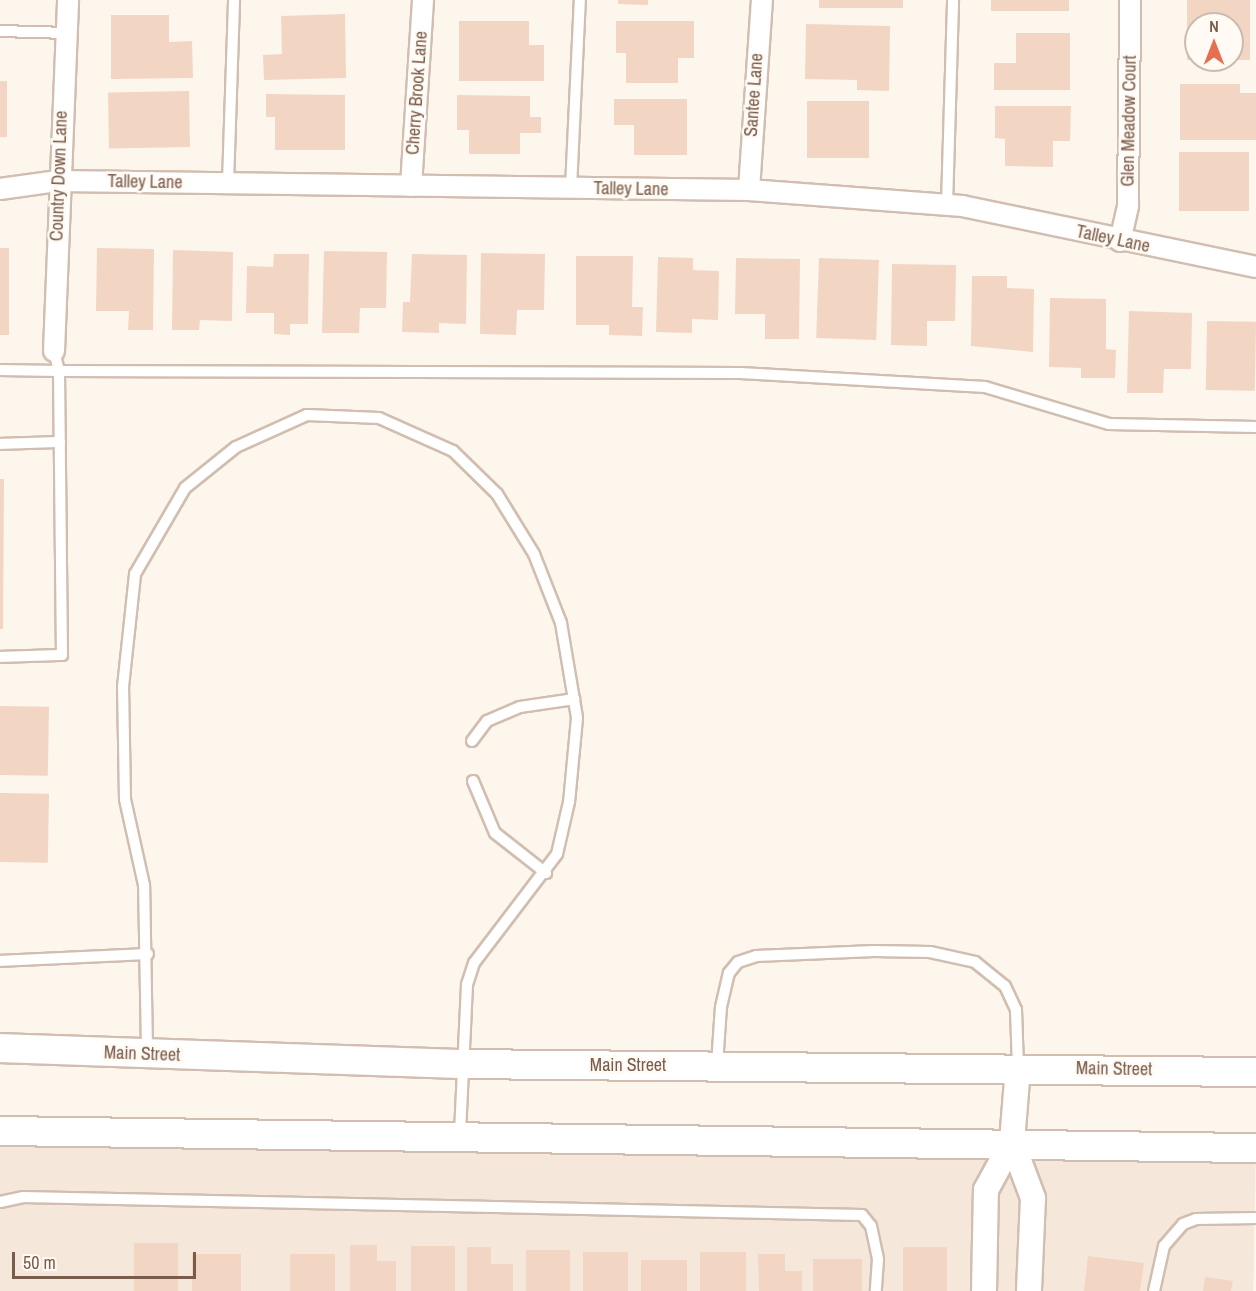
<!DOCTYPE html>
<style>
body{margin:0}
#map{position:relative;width:1256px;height:1291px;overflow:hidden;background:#fdf6ec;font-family:"Archivo Narrow",sans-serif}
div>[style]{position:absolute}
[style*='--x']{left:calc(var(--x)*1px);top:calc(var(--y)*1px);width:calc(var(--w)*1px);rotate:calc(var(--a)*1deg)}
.residential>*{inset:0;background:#f5e8da;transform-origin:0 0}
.building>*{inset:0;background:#f3d5c3;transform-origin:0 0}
.roads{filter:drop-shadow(2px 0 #d1beb0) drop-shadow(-2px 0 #d1beb0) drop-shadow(0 2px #d1beb0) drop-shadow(0 -2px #d1beb0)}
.service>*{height:10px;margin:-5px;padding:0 5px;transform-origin:5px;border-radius:5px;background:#fff}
.minor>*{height:20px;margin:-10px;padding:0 10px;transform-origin:10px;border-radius:10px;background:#fff}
.tertiary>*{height:24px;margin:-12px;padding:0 12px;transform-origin:12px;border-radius:12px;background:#fff}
.secondary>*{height:28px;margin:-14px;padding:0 14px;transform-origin:14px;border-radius:14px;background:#fff}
span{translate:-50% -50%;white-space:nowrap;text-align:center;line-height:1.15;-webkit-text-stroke:5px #fffaf3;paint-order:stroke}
.street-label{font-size:18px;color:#7a5c4d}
.north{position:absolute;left:1184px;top:12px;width:60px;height:60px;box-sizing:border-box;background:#fffaf3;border:2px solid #cabbb1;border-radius:50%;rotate:0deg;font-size:16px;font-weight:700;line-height:24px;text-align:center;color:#7a5c4d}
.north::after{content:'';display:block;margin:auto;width:21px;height:27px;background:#e76f51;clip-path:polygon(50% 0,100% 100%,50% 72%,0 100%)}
.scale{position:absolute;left:12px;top:1252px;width:184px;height:27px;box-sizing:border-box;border:3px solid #7a5c4d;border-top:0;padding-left:8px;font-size:18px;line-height:21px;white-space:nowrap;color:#7a5c4d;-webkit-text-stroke:4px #fffaf3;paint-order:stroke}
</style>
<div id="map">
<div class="residential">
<div style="left:0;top:1131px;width:1256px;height:160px;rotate:1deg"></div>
</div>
<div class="building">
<div style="clip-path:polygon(618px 0,648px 0,648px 5px,618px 4px)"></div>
<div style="left:819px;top:0;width:84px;height:8px"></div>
<div style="left:991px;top:0;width:78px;height:11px"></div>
<div style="clip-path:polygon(1187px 0,1250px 0,1250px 60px,1232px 60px,1232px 24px,1196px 24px,1196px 60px,1187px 60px)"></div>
<div style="clip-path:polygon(345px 14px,346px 78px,264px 80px,263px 55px,282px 54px,281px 16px)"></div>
<div style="clip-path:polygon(111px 15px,169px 15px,169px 42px,192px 41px,193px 78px,111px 79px)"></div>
<div style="clip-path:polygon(459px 21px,529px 21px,529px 45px,544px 45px,544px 81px,459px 81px)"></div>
<div style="clip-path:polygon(616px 21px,694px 21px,694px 58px,678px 58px,678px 83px,626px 83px,626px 53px,616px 53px)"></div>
<div style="clip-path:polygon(806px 24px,890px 26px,889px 91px,857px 90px,857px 80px,805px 79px)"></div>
<div style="clip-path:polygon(1016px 33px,1070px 33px,1070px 90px,994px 90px,994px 63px,1016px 63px)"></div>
<div style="left:0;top:81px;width:7px;height:56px"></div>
<div style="clip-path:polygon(1180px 84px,1240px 84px,1240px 93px,1256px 93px,1256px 140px,1180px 140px)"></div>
<div style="left:189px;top:91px;width:56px;height:81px;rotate:89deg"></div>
<div style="clip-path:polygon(266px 94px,345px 95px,345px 150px,275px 150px,275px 117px,266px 117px)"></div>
<div style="clip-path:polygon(457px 95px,530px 96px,530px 117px,541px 117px,541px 133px,520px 133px,520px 154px,469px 154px,469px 130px,457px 130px)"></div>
<div style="clip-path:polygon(614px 99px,687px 99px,687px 155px,634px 155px,634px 125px,614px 125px)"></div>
<div style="left:807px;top:101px;width:62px;height:57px"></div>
<div style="clip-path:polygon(995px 106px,1071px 106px,1070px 141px,1053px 141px,1053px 167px,1005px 166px,1005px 139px,995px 138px)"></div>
<div style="left:1179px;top:152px;width:70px;height:59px"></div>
<div style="left:0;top:248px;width:9px;height:87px"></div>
<div style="clip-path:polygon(97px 248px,154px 249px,153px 330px,128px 330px,129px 311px,96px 311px)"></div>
<div style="clip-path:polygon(173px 250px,233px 252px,232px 321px,200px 320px,199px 330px,172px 330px)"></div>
<div style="clip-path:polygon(324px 251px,387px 252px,386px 308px,360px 308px,359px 333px,322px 333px)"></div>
<div style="clip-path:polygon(481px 253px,545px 254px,544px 310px,517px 310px,516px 335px,480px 334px)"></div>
<div style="clip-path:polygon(274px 254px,309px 254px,308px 324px,290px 324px,290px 335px,274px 334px,274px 313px,246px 313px,247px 266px,273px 267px)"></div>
<div style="clip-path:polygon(412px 254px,467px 255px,466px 324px,439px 323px,439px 333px,402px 332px,403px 302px,410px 302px)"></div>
<div style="clip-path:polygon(576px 256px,633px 256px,632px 307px,643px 307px,642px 336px,609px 335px,609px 325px,576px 325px)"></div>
<div style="clip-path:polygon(658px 257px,693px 258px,693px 270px,719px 271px,718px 320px,692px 319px,692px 333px,656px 332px)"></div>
<div style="clip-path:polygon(736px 258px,800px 259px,799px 339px,765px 339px,765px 314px,735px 314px)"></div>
<div style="left:819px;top:258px;width:60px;height:80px;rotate:2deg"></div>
<div style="clip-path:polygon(892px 264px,956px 265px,955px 321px,927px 321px,927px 346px,891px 345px)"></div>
<div style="clip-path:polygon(972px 276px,1007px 276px,1007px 288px,1034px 289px,1033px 352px,971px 346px)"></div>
<div style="clip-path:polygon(1050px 298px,1106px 299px,1106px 349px,1116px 350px,1115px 378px,1081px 378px,1081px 368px,1049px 367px)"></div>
<div style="clip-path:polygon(1129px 311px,1192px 313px,1191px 369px,1164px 369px,1163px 393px,1127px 393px)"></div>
<div style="left:1207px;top:321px;width:49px;height:69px;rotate:1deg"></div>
<div style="clip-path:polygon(0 479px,4px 479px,3px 629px,0 629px)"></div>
<div style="left:0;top:706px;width:49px;height:69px;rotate:1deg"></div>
<div style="left:0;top:793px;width:49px;height:69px;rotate:1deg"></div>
<div style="left:134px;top:1243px;width:44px;height:48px"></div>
<div style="clip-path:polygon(350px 1245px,377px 1245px,377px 1261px,396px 1261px,396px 1291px,350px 1291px)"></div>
<div style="left:411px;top:1246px;width:44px;height:45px"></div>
<div style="clip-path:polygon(467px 1247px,491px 1247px,491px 1264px,513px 1264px,513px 1291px,467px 1291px)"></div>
<div style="left:903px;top:1247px;width:44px;height:44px"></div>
<div style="left:526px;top:1250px;width:44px;height:41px"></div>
<div style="left:583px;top:1252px;width:45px;height:39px"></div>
<div style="left:700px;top:1252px;width:46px;height:39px"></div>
<div style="left:192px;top:1254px;width:49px;height:37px"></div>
<div style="left:290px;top:1254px;width:45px;height:37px"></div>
<div style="clip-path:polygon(758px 1254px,785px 1254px,785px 1271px,802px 1271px,802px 1291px,759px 1291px)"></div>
<div style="clip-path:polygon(1088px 1256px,1144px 1263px,1140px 1291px,1084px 1291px)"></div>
<div style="left:813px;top:1259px;width:49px;height:32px"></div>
<div style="left:641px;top:1260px;width:46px;height:31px"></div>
<div style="clip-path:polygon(1205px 1277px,1233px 1281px,1231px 1291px,1203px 1291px)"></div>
</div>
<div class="roads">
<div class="service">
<div style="--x:0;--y:31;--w:66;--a:1.7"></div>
<div style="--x:228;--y:183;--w:183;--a:-88.1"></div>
<div style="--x:571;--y:188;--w:188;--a:-87.3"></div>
<div style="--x:947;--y:205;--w:205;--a:-88.3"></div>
<div style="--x:54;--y:351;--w:21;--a:76"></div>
<div style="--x:59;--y:371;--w:682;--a:0.17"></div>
<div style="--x:741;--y:373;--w:244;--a:3.3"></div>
<div style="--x:985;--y:387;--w:129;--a:16.6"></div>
<div style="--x:1109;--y:424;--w:147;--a:1.2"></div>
<div style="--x:0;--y:370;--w:59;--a:1"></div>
<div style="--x:59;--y:371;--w:284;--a:89.4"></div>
<div style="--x:62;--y:655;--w:62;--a:178.2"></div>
<div style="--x:0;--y:444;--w:60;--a:-1.9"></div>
<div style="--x:472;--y:741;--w:25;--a:-53"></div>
<div style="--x:487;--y:721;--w:36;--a:-23"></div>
<div style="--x:520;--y:707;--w:55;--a:-8.4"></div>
<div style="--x:473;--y:781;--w:56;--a:67.1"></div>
<div style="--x:495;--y:833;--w:65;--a:38.1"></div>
<div style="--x:0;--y:961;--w:148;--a:-2.7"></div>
<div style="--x:147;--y:1051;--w:166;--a:-91"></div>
<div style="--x:144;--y:885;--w:88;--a:-102.5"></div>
<div style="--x:125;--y:799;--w:112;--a:-91"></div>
<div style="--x:123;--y:687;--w:114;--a:-83.9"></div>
<div style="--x:135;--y:574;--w:99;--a:-59.8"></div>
<div style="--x:185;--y:488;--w:65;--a:-38.8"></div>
<div style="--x:236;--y:447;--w:78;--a:-24.3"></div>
<div style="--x:307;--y:415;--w:72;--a:2.4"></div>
<div style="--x:379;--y:418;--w:81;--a:24"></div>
<div style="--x:453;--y:451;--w:62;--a:44.3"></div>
<div style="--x:497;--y:494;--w:70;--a:58.3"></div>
<div style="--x:534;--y:554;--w:74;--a:68.6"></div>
<div style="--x:561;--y:623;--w:96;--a:80.4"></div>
<div style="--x:577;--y:718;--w:84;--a:95.4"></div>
<div style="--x:569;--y:802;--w:53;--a:103"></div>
<div style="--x:557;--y:854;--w:137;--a:127.3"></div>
<div style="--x:474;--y:963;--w:23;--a:108"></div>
<div style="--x:467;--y:985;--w:151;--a:92.7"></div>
<div style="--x:717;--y:1065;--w:58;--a:-86.1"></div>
<div style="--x:721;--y:1007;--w:35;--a:-77"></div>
<div style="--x:729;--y:973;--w:14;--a:-51"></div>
<div style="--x:738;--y:962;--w:19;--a:-18"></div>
<div style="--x:756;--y:956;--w:118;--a:-2.4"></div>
<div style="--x:874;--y:951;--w:56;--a:1"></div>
<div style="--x:930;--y:952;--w:46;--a:12.5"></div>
<div style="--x:975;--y:962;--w:38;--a:39"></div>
<div style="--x:1005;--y:986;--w:26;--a:65"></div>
<div style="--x:1016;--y:1010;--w:57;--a:88"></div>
<div style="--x:0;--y:1202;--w:24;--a:-12"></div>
<div style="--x:23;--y:1197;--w:839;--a:1.23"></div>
<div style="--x:862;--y:1215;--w:14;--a:51"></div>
<div style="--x:871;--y:1226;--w:34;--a:78"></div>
<div style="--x:878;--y:1259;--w:32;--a:94"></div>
<div style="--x:1154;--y:1291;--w:46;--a:-77.5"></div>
<div style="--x:1164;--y:1246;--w:29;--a:-49"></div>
<div style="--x:1183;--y:1224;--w:14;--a:-21"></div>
<div style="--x:1196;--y:1219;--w:60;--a:-1"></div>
</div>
<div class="minor">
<div style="--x:411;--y:186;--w:186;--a:-86.3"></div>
<div style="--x:0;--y:189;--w:59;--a:-7.9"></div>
<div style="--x:58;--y:181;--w:691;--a:0.75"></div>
<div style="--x:749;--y:190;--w:214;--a:4.3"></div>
<div style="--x:962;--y:206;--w:300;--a:11.7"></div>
<div style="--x:749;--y:190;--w:190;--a:-86.1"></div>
<div style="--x:1120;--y:241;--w:37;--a:-77"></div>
<div style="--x:1128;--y:205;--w:205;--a:-89.4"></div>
<div style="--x:54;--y:351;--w:351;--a:-87.7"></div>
</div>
<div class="tertiary">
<div style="--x:1012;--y:1142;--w:60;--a:69.4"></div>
<div style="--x:1033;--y:1198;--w:93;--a:92.5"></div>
<div style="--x:984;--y:1291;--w:101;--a:-88.9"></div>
<div style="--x:986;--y:1190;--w:55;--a:-61.6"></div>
<div style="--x:1012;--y:1142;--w:75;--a:-85.4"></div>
</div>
<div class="secondary">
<div style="--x:0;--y:1048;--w:460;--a:2"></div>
<div style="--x:460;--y:1064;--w:796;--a:0.58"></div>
<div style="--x:0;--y:1131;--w:1256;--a:0.78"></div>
</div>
</div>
<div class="street-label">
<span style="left:417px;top:93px;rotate:-86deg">Cherry Brook Lane</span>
<span style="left:754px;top:95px;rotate:-86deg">Santee Lane</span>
<span style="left:1129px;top:121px;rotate:-89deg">Glen Meadow Court</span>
<span style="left:59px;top:176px;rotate:-88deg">Country Down Lane</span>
<span style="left:145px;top:182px;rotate:1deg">Talley Lane</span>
<span style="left:631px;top:189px;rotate:1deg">Talley Lane</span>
<span style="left:1113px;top:239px;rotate:12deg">Talley Lane</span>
<span style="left:142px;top:1054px;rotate:2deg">Main Street</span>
<span style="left:628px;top:1065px">Main Street</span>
<span style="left:1114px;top:1069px;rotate:1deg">Main Street</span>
</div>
<div class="north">N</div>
<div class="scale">50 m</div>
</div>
